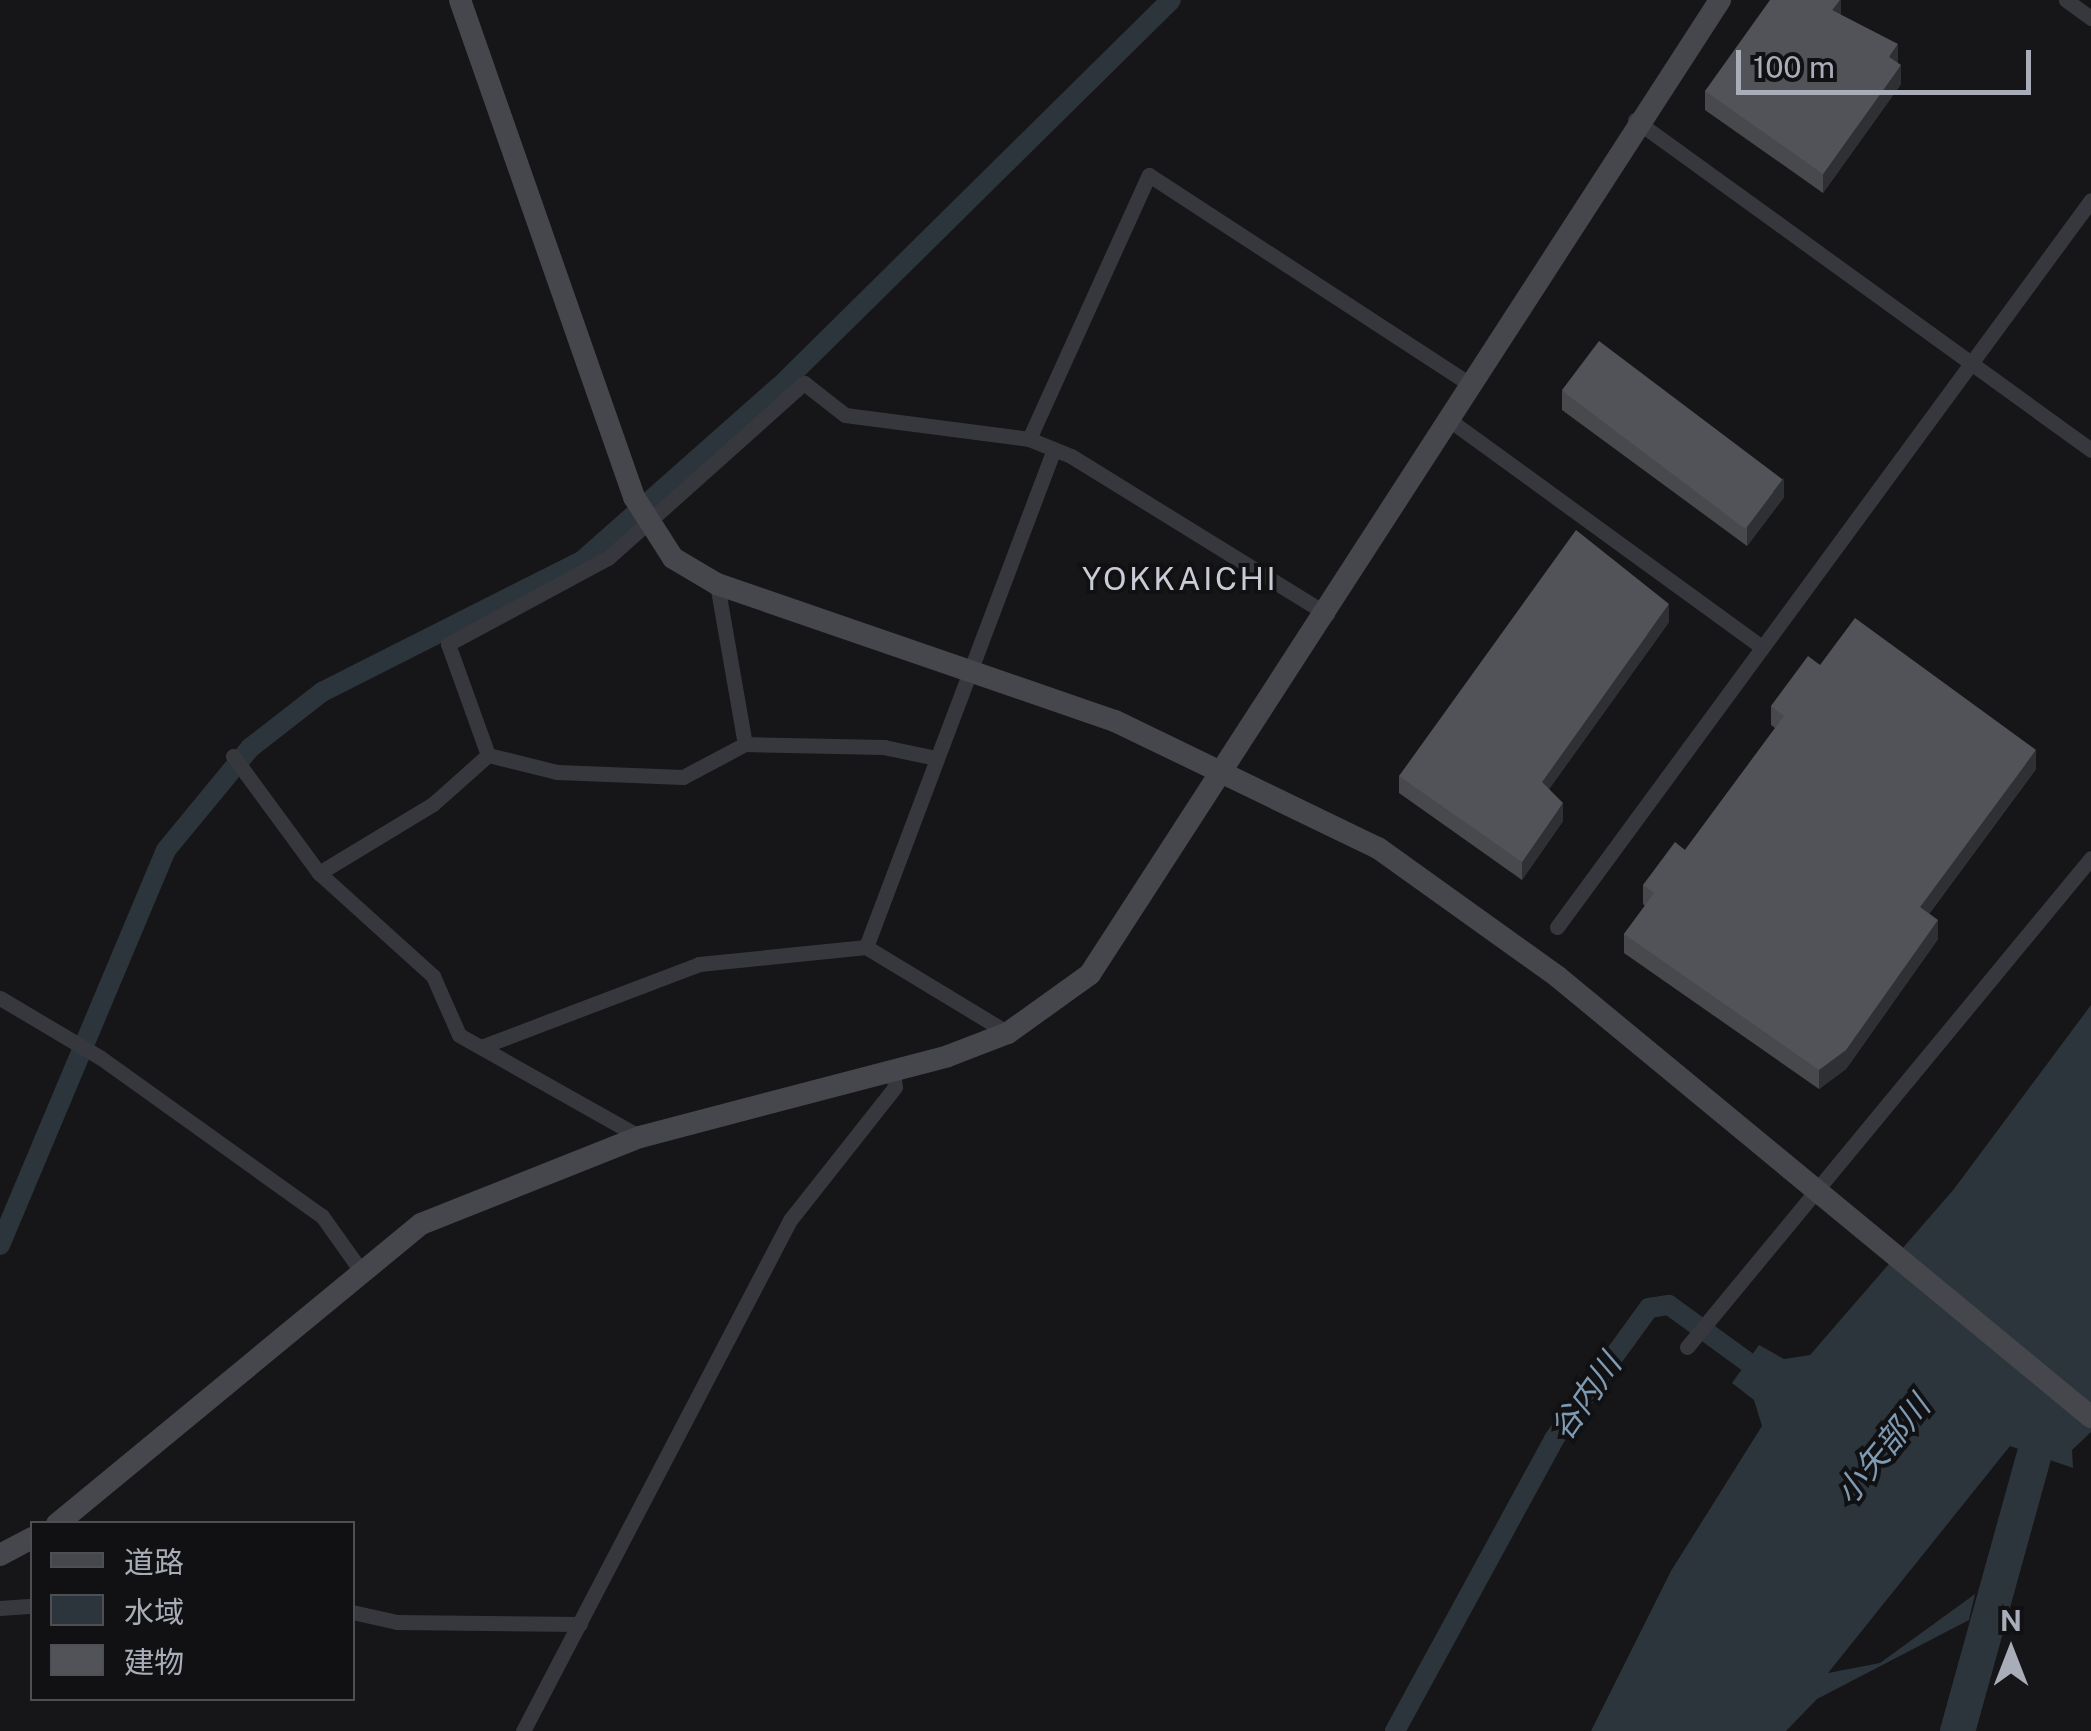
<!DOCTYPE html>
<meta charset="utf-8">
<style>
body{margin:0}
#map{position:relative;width:2091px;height:1731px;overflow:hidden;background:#161618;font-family:"Public Sans","Noto Sans JP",sans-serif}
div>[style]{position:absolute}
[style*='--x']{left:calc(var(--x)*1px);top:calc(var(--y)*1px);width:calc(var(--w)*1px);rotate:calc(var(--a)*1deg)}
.water>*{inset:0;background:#2c353c}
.canal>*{height:20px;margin:-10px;padding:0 10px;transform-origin:10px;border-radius:10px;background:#2c353c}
.river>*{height:35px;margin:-17.5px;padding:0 17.5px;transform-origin:17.5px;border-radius:17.5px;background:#2c353c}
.street>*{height:15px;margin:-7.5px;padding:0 7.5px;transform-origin:7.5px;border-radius:7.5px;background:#37383d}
.secondary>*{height:22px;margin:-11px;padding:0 11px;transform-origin:11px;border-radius:11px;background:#45474d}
.wall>*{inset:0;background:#47494d}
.shaded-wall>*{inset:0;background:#2f3033}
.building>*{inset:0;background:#525359;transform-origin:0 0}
span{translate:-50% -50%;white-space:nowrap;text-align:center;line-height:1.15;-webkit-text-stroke:8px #111113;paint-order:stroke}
.neighbourhood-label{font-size:32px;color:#c9ccd4;letter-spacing:2.5px}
.water-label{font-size:32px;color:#7f9bb3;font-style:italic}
.legend{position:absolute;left:30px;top:1521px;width:325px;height:180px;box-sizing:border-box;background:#111113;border:2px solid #4d4f55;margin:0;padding:12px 18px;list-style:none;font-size:30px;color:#a8adb8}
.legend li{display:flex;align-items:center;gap:20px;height:50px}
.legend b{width:50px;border:2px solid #4d4f55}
.north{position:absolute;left:1961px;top:1601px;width:100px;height:100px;-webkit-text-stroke:8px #111113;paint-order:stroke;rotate:0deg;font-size:28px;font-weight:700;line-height:40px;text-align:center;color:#a8adb8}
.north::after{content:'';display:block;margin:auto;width:35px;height:45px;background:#a8adb8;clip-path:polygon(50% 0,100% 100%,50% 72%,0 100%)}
.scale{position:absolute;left:1736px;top:50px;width:295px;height:45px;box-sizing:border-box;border:5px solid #a8adb8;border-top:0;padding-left:12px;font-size:30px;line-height:35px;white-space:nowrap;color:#a8adb8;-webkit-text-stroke:8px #111113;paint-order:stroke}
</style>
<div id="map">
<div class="water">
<div style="clip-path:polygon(2091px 1005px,2091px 1432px,2072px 1450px,2073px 1468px,2010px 1446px,1828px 1673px,1880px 1663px,1975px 1594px,1969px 1620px,1817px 1699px,1786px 1731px,1591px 1731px,1671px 1571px,1762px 1426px,1754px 1400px,1732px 1383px,1759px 1345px,1784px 1359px,1810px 1355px,1954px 1189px)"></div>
</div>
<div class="canal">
<div style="--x:0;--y:1245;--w:428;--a:-67.2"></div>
<div style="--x:166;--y:850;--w:132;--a:-50.5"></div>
<div style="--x:250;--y:748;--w:91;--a:-37.9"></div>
<div style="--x:322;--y:692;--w:292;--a:-26.8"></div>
<div style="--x:583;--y:560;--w:263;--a:-41.5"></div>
<div style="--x:780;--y:386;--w:549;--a:-44.63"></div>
<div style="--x:1395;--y:1731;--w:332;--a:-61.4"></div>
<div style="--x:1554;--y:1439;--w:162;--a:-54.1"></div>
<div style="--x:1649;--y:1308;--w:20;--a:-9"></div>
<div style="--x:1669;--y:1305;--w:122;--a:36"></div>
</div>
<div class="river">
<div style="--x:1957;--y:1731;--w:334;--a:-74.5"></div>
</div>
<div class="street">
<div style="--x:2066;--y:0;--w:31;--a:36"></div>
<div style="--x:1635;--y:120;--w:563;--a:35.89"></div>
<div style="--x:1448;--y:419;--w:387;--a:36"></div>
<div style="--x:1029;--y:439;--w:290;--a:-65.6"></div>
<div style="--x:1149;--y:175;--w:382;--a:33.1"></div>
<div style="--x:717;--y:584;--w:162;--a:80.1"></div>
<div style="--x:233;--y:756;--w:145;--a:53.7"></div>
<div style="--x:319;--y:873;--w:133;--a:-31.2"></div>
<div style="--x:433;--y:804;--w:74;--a:-41.7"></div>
<div style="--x:936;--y:758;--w:53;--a:-168.1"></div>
<div style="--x:884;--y:747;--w:139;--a:-178.8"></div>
<div style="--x:745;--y:744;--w:70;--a:152"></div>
<div style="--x:683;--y:777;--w:126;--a:-177.7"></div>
<div style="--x:557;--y:772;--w:71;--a:-166.2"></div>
<div style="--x:488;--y:755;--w:118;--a:-109.8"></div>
<div style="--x:448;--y:644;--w:182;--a:-28.3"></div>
<div style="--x:608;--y:558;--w:263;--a:-41.8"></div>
<div style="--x:804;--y:383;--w:52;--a:38"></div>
<div style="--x:845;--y:415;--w:186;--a:7.4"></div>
<div style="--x:1029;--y:439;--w:45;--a:22"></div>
<div style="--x:1071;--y:456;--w:301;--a:31.7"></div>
<div style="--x:319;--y:873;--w:154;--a:42.1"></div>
<div style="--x:433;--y:976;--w:64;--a:66.2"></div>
<div style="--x:459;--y:1035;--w:208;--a:29.4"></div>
<div style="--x:1557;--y:927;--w:902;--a:-53.7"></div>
<div style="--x:866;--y:947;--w:532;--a:-69.32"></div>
<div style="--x:0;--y:998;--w:117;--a:30.7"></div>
<div style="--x:101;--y:1058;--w:272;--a:35.6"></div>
<div style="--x:322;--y:1216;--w:64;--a:54.6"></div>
<div style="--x:481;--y:1047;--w:233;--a:-20.8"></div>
<div style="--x:699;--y:964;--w:168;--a:-5.8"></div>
<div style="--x:866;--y:947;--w:166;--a:31.2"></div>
<div style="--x:1687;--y:1347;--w:634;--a:-50.44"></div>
<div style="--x:0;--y:1608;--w:32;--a:-4"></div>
<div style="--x:352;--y:1612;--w:46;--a:12.5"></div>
<div style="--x:397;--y:1622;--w:183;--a:0.6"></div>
<div style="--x:523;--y:1731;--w:577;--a:-62.41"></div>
<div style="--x:790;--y:1220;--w:169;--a:-51.7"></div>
<div style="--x:895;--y:1087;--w:15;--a:-98"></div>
</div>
<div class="secondary">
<div style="--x:460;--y:0;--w:527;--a:70.7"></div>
<div style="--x:634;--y:497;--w:72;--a:57.4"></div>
<div style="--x:673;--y:558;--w:51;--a:30.6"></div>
<div style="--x:717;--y:584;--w:421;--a:19"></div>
<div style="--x:1115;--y:721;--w:292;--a:25.8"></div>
<div style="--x:1378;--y:848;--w:221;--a:35.6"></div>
<div style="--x:1558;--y:977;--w:691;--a:39.54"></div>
<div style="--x:57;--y:1524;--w:472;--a:-39.5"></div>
<div style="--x:421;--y:1224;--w:236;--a:-21.7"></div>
<div style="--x:640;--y:1137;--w:318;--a:-14.7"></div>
<div style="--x:948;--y:1056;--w:64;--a:-21"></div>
<div style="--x:1008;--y:1033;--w:101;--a:-35.7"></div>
<div style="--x:1090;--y:974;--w:1160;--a:-57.1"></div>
<div style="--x:0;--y:1555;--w:36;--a:-28"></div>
</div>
<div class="wall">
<div style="clip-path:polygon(1841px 0,1841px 15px,1898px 63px,1901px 84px,1823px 193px,1705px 110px,1705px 91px)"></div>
<div style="clip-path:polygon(1562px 391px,1784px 497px,1747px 546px,1562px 410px)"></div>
<div style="clip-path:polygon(1669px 622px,1549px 789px,1563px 821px,1522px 880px,1399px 793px,1399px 776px)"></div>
<div style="clip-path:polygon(1820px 665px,2036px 769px,1929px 914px,1938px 939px,1846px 1069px,1819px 1089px,1624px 953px,1624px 934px,1645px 906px,1643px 904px,1643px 885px,1685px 850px,1775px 728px,1771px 725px,1771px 706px)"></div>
</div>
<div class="shaded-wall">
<div style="clip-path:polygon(1840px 0,1841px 0,1841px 17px,1832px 10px)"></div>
<div style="clip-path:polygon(1898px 44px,1898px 63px,1889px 57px)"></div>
<div style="clip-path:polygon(1901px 65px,1901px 84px,1823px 193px,1823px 174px)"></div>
<div style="clip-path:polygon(1784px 478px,1784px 497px,1747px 546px,1747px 527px)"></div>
<div style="clip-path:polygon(1669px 604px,1669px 622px,1542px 799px,1542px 782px)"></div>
<div style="clip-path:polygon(2036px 750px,2036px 769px,1920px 926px,1920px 907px)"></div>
<div style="clip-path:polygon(1563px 803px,1563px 821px,1522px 880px,1522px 862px)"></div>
<div style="clip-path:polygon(1938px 920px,1938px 939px,1846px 1069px,1819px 1089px,1819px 1070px)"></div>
</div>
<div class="building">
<div style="clip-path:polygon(1770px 0,1840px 0,1832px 10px,1898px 44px,1889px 57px,1901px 65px,1823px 174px,1705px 91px)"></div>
<div style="left:1599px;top:341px;width:230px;height:62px;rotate:37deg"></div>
<div style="clip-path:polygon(1576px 530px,1669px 604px,1542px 782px,1563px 803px,1522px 862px,1399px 776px)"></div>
<div style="clip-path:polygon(1855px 618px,2036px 750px,1920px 907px,1938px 920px,1846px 1050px,1819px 1070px,1624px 934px,1654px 893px,1643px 885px,1675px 842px,1685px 850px,1784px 716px,1771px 706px,1808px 656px,1820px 665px)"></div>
</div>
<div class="neighbourhood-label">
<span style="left:1180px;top:579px">YOKKAICHI</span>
</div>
<div class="water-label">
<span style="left:1586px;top:1397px;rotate:-55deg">谷内川</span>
<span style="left:1883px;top:1450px;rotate:-51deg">小矢部川</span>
</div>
<ul class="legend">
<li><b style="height:12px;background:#45474d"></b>道路</li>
<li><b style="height:28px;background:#2c353c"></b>水域</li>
<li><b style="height:28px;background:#525359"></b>建物</li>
</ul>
<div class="north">N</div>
<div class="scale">100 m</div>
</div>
